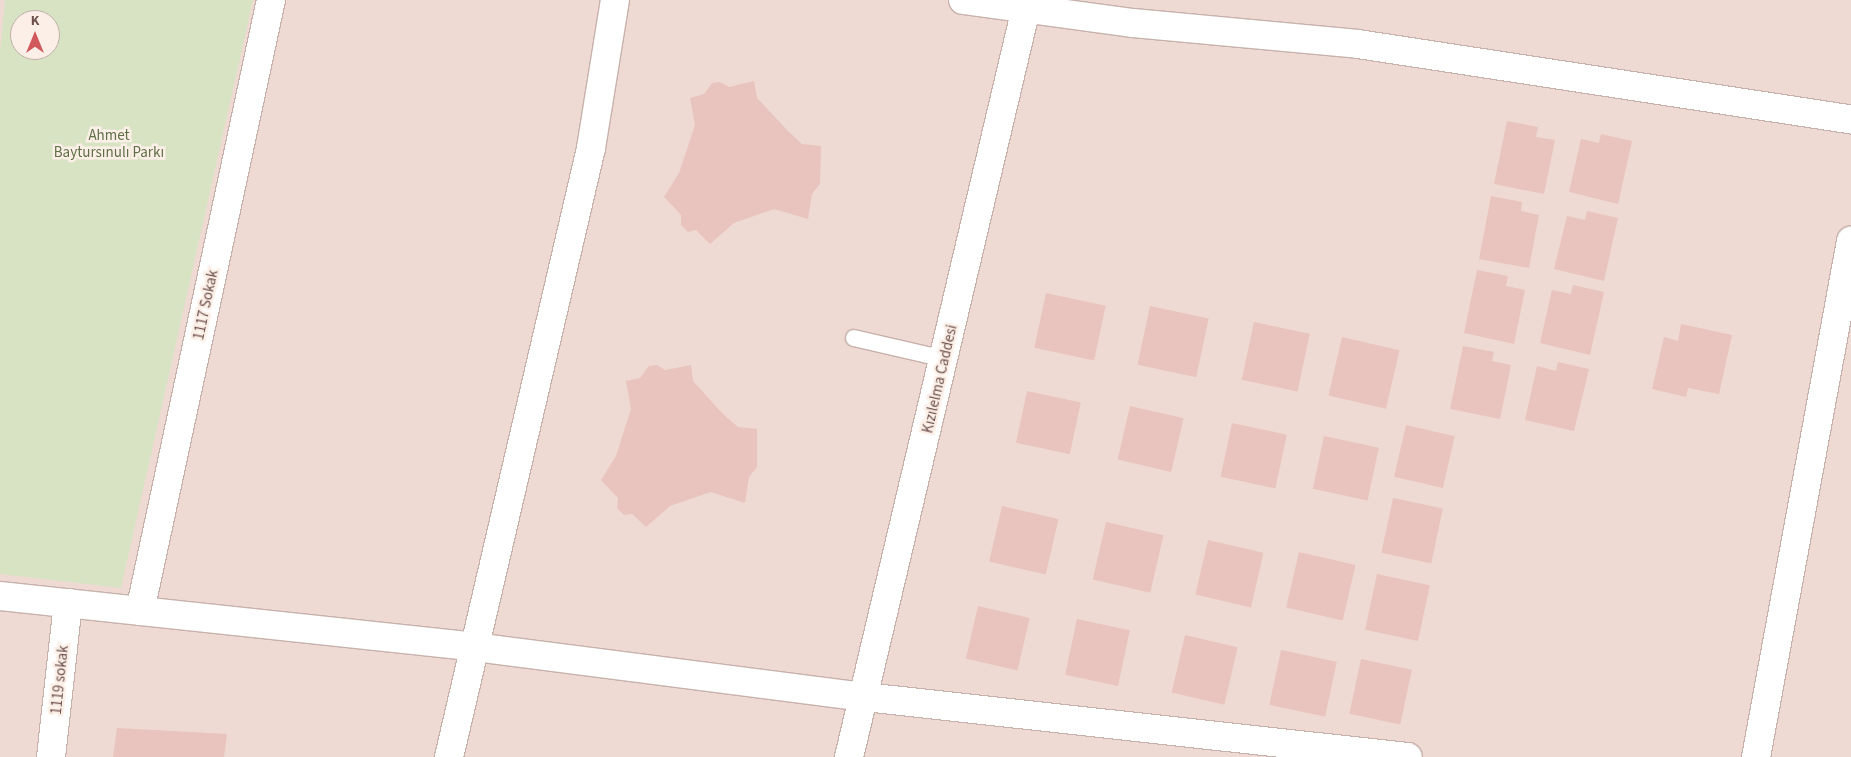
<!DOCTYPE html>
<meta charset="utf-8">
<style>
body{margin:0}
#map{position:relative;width:1851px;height:757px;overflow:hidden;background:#f8eae2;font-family:"Source Sans 3",sans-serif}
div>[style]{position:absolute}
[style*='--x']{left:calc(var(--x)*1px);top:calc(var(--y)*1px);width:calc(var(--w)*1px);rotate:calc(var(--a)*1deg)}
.residential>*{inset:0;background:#eedad2}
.green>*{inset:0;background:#d8e3c3}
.building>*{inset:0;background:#e9c4be;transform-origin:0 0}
.roads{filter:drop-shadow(1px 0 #c7b1ab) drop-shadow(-1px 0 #c7b1ab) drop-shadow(0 1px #c7b1ab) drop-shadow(0 -1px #c7b1ab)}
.lane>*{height:16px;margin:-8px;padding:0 8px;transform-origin:8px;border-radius:8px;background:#fff}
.street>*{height:28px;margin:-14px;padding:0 14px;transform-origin:14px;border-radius:14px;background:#fff}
.secondary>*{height:28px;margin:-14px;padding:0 14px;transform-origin:14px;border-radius:14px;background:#fff}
span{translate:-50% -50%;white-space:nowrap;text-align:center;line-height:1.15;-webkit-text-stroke:5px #fcefe7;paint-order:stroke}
.park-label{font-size:15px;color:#5e7046}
.street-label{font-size:15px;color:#6c504c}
.north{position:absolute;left:10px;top:10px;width:50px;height:50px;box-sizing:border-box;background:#fcefe7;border:1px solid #c2afa9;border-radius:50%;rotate:0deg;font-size:14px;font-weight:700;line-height:20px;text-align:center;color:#6c504c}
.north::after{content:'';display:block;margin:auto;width:18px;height:22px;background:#d1585b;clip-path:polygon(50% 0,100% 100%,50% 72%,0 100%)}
</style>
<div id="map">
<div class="residential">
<div style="clip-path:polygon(evenodd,0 0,1851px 0,1851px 757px,0 757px,0 0,20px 20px,50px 20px,50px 50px,20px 50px,20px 20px)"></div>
</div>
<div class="green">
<div style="clip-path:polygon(evenodd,5px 0,253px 0,121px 588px,0 574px,0 53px,5px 0,20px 20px,50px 20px,50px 50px,20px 50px,20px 20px)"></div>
</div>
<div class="building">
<div style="clip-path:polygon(754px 81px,757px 98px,787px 130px,802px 144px,821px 146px,820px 184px,812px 194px,808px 219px,774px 209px,734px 223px,710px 244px,696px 230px,688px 232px,681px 225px,681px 215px,664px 197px,679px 173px,695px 125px,690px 98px,704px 94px,712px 83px,720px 82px,729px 87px)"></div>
<div style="clip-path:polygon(1507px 121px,1538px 127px,1536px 137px,1555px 140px,1544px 194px,1494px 184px)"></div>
<div style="clip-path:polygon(1601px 134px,1632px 141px,1618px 204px,1569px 192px,1581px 139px,1599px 143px)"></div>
<div style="clip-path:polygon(1491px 196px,1522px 202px,1521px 211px,1539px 215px,1529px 268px,1479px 259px)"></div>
<div style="clip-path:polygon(1587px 211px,1618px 218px,1604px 281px,1554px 269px,1567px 216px,1585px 220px)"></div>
<div style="clip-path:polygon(1477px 270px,1508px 276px,1506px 286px,1525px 290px,1514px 344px,1464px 333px)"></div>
<div style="clip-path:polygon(1573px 285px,1604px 292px,1590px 355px,1540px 343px,1552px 290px,1571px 294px)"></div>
<div style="left:1046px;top:293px;width:61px;height:56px;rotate:12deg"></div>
<div style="left:1150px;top:306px;width:60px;height:60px;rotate:12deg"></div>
<div style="left:1254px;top:322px;width:57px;height:59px;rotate:12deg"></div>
<div style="clip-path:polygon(1681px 324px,1732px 335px,1719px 394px,1688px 388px,1686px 397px,1652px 389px,1664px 337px,1678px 341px)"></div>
<div style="left:1342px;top:337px;width:59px;height:60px;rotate:13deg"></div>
<div style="clip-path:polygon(1463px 346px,1494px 352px,1492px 361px,1511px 365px,1500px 419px,1450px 409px)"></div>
<div style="clip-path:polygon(1558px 362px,1589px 369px,1574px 431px,1525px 420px,1537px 366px,1556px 371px)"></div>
<div style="clip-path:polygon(657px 365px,665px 370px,691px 365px,693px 381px,723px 414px,738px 427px,757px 429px,757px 467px,749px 477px,745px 503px,711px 492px,670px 506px,646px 527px,632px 514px,624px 515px,617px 508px,618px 498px,601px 480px,616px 456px,631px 409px,626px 381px,640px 378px,649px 366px)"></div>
<div style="left:1027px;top:391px;width:55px;height:53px;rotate:12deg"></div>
<div style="left:1130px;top:406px;width:55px;height:55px;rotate:13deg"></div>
<div style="left:1232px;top:423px;width:56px;height:55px;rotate:12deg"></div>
<div style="left:1406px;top:425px;width:50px;height:53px;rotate:13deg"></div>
<div style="left:1324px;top:436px;width:56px;height:54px;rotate:12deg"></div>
<div style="left:1393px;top:498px;width:51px;height:56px;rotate:12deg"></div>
<div style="left:1002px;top:506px;width:58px;height:57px;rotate:13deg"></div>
<div style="left:1106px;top:522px;width:59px;height:59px;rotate:13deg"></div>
<div style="left:1208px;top:540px;width:57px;height:56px;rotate:13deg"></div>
<div style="left:1299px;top:552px;width:58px;height:57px;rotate:13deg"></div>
<div style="left:1377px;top:574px;width:54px;height:57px;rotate:12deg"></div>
<div style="left:978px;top:606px;width:53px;height:54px;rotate:13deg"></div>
<div style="left:1077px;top:619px;width:54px;height:57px;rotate:12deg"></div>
<div style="left:1185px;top:635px;width:54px;height:59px;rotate:13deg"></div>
<div style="left:1281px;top:650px;width:57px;height:56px;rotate:12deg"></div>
<div style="left:1361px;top:659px;width:52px;height:56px;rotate:12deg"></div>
<div style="clip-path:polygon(117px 728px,227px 734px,224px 757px,113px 757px)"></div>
</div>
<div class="roads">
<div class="lane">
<div style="--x:854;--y:338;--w:93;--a:13"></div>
</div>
<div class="street">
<div style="--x:963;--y:0;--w:172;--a:7.7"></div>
<div style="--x:1133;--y:23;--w:226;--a:5.3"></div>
<div style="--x:1358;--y:44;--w:499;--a:8.7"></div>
<div style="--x:0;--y:596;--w:477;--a:6.1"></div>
<div style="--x:474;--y:647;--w:394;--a:7.3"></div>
<div style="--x:865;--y:697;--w:546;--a:6.31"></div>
<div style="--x:140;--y:611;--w:625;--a:-77.9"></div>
<div style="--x:51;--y:757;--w:155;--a:-83.7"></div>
<div style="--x:449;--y:757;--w:625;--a:-76.87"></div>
<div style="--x:591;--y:148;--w:150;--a:-80.8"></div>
<div style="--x:1756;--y:757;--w:525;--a:-79.57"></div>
</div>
<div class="secondary">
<div style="--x:849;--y:757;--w:778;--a:-76.7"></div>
</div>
</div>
<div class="park-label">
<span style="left:109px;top:144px">Ahmet<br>Baytursınulı Parkı</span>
</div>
<div class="street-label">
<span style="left:206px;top:305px;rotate:-78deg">1117 Sokak</span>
<span style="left:940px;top:379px;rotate:-77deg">Kızılelma Caddesi</span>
<span style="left:60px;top:680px;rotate:-84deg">1119 sokak</span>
</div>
<div class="north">K</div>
</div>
